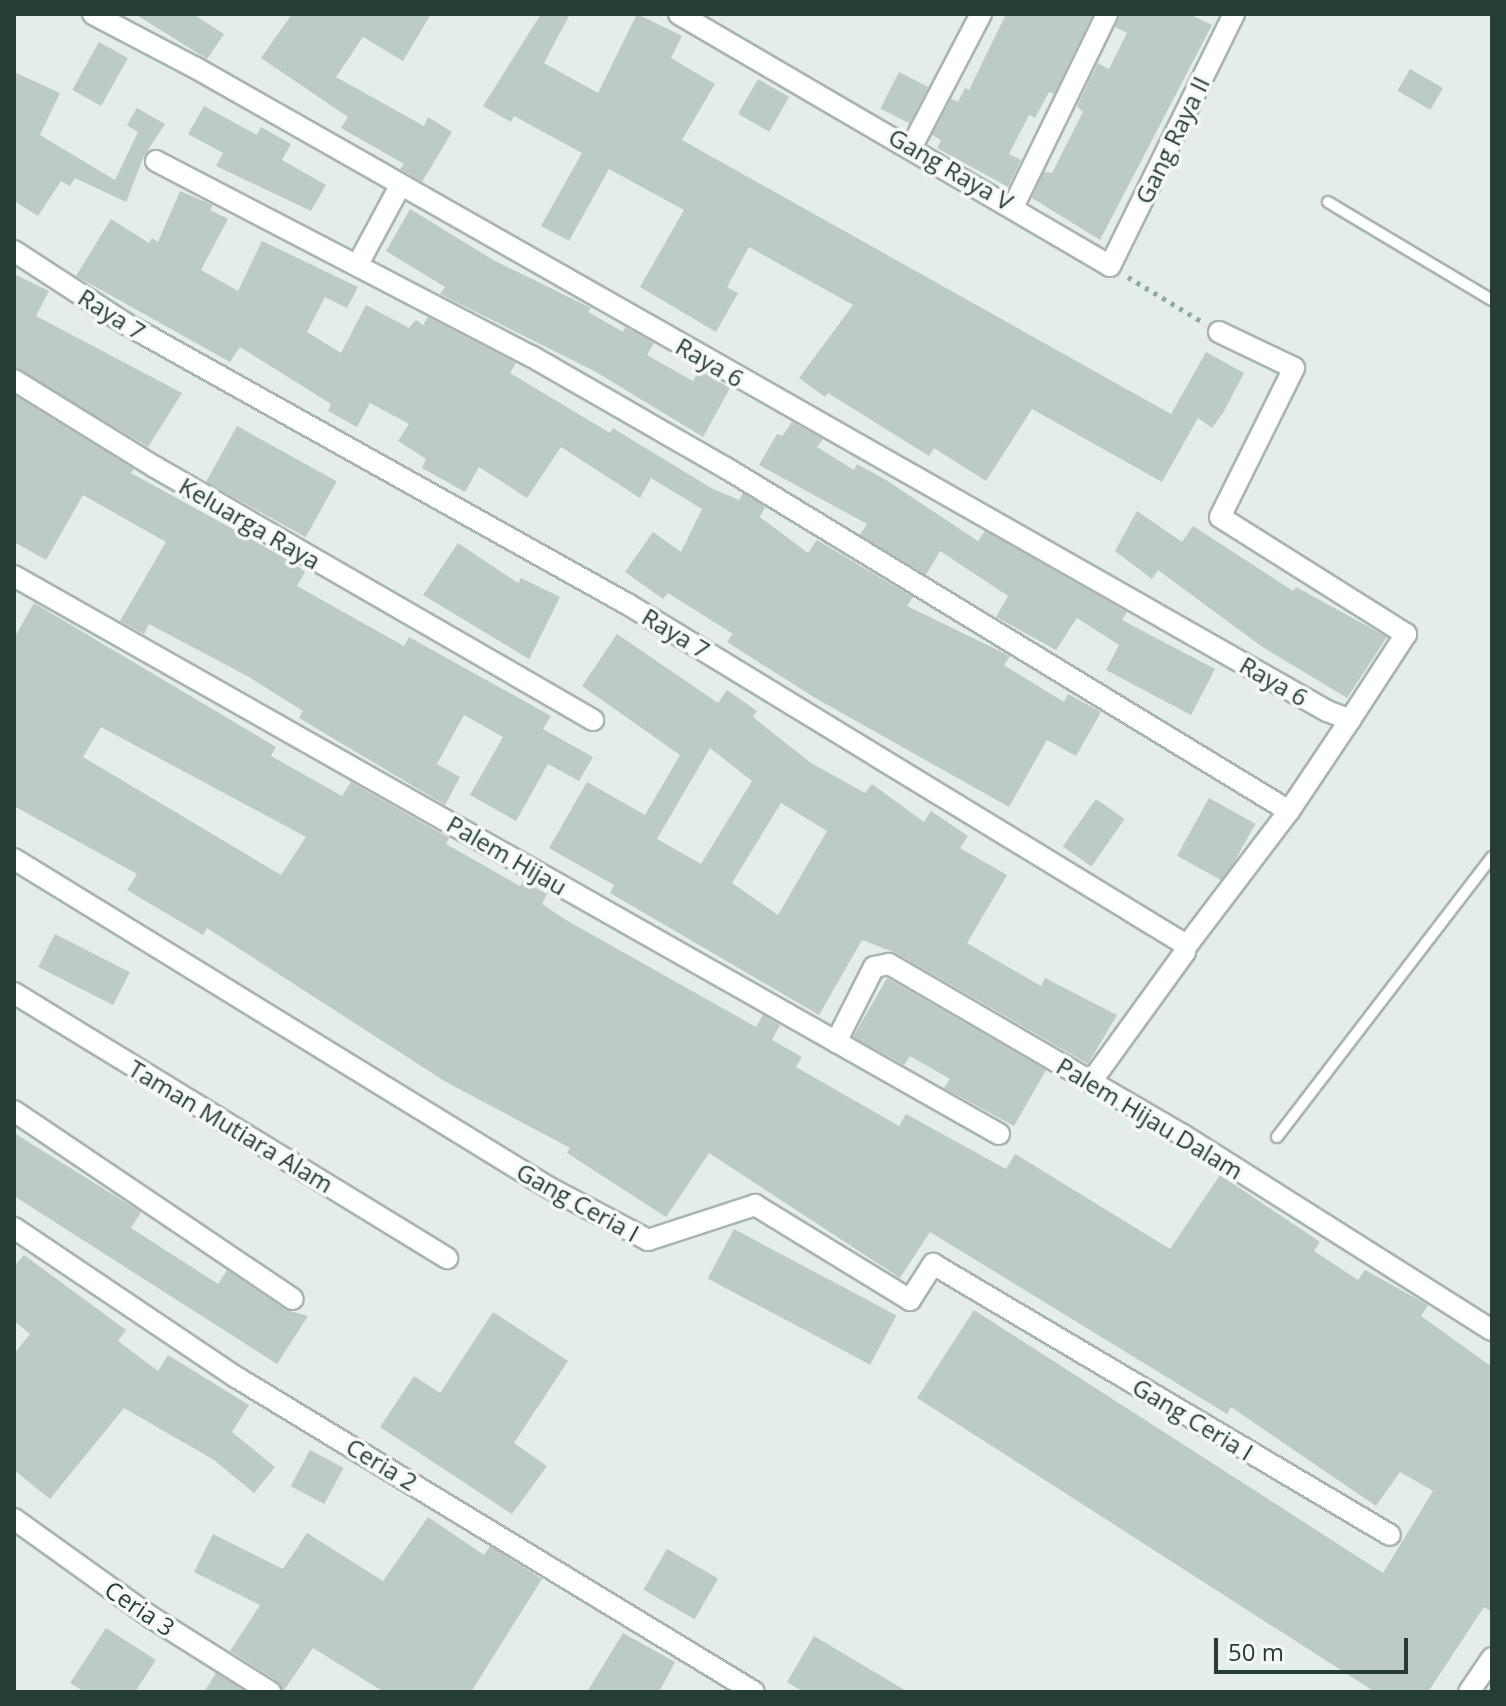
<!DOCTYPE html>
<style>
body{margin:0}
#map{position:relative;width:1506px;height:1706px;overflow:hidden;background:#e5ede9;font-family:"Open Sans",sans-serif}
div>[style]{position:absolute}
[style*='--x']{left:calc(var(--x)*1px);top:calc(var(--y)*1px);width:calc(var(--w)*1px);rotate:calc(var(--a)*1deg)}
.building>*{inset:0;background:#becac5;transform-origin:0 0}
.path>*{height:5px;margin-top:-2.5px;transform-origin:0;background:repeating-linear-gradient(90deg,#89ada0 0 4px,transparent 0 10px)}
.roads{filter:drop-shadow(2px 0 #a8b5b0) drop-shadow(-2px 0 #a8b5b0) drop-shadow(0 2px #a8b5b0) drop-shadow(0 -2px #a8b5b0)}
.lane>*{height:10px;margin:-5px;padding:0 5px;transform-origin:5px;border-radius:5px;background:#fff}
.street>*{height:20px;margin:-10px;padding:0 10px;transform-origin:10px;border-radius:10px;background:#fff}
span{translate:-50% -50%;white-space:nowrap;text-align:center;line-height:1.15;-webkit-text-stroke:7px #f6faf7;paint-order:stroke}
.street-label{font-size:24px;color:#263d36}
.frame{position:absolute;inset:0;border:16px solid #263d36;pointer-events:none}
.scale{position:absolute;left:1214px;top:1638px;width:194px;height:36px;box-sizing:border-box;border:4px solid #263d36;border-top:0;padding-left:10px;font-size:24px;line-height:28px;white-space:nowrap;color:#263d36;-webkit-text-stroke:6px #f6faf7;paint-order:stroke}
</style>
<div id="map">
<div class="building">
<div style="clip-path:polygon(135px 14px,193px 14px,224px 34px,207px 59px)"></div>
<div style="clip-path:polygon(292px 14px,431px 14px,403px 61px,363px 37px,336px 77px,424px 126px,428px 117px,452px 132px,422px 182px,400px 169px,404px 164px,341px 128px,348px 117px,261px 58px)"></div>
<div style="clip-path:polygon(541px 14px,570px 14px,544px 63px,598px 93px,637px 14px,682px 36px,671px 58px,715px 84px,682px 140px,1171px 414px,1206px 352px,1244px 373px,1223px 413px,1212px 428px,1198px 418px,1162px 482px,1032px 409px,986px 481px,934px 448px,929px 456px,828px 393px,825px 397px,799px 378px,853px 305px,749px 247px,727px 287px,738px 293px,716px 332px,640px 287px,684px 210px,609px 169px,569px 241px,541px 226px,582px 153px,514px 116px,511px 122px,483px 106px)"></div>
<div style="clip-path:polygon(1006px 14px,1093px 14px,1054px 94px,1049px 92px,1035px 118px,1029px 115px,1009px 154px,1021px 160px,1008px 187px,937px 148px,941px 140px,932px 135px,951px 99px,958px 102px,965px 88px,969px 90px)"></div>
<div style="clip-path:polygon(1120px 14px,1189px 14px,1212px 25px,1100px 240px,1032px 198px,1044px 172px,1052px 173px,1083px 112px,1077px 106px,1098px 63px,1109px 69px,1127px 33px,1115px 27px)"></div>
<div style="left:99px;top:42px;width:33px;height:55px;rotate:29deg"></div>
<div style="left:1410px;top:69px;width:38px;height:25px;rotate:30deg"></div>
<div style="clip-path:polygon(14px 72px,60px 93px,40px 135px,115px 180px,138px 132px,127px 125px,137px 108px,165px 124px,144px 156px,126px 202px,75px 178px,70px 186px,61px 181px,38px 216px,14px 201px)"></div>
<div style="left:899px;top:72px;width:33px;height:41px;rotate:27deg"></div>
<div style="left:758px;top:79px;width:36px;height:40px;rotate:30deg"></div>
<div style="clip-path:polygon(204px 106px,257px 135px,261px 127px,291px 144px,282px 160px,326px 185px,311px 211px,216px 166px,223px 153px,188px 134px)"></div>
<div style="clip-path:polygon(180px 191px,213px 205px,210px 210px,228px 219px,201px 270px,238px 291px,262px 241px,358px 287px,347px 308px,325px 297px,307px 332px,341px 353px,366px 305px,409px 328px,416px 320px,423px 325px,428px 317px,516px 363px,510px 373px,610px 433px,613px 428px,624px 435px,713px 489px,739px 500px,743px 493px,765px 507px,760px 517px,808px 553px,817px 540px,913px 597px,907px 606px,1010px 656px,1004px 665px,1064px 702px,1068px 694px,1101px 712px,1076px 756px,1047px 740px,1009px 807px,817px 699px,727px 642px,733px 634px,668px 593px,663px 599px,625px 572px,653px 532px,681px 552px,702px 509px,651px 478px,640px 498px,561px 447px,527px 498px,479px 467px,465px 492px,422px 468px,426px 459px,398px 441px,409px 424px,370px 403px,357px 427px,328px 411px,331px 404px,240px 347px,230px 362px,76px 276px,111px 219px,149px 243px,152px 238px,158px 242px)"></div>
<div style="clip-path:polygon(410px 209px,495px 261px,591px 308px,588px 312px,623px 332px,625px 327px,654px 343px,647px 355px,693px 381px,699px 370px,730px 388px,703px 437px,596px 372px,440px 294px,445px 287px,386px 251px)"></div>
<div style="clip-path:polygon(14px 274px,49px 291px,36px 316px,182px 393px,148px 447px,14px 367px)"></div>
<div style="clip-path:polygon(14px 395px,134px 469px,131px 473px,291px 561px,305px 572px,297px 586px,404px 646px,409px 637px,551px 716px,543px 729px,593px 757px,579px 781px,548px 764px,516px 821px,470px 795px,503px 737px,464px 715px,437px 764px,460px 777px,445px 805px,299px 718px,303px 711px,249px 677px,149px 624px,144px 634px,120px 621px,166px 542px,83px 495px,46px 560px,14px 542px)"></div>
<div style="clip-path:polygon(792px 422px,823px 439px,817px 447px,854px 470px,857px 464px,886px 480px,978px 541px,985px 531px,1127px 612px,1122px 620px,1215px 669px,1191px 715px,1106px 670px,1119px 645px,1077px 618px,1056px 650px,996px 617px,1008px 596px,940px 551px,926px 575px,860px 535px,867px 524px,759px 465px,777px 434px,782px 436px)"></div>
<div style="left:237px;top:426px;width:114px;height:64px;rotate:29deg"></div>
<div style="clip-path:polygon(1137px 511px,1182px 542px,1193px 526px,1293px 591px,1296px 587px,1387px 637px,1347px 698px,1261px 646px,1158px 570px,1152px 579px,1115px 551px)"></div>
<div style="clip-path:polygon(458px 543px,518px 583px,521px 578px,560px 597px,529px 659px,423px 595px)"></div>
<div style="clip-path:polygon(evenodd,34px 603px,276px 747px,271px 756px,342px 796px,351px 782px,449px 838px,446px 844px,520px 886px,523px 881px,547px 894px,542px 904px,566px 920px,756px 1027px,763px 1015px,780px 1025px,772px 1040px,802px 1057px,796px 1067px,899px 1126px,906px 1114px,1006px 1169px,1015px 1154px,1170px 1249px,1220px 1175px,1320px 1242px,1314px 1251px,1358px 1280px,1365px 1270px,1428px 1305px,1421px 1316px,1492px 1367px,1492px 1612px,1484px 1607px,1428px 1692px,1375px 1692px,917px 1398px,974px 1310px,1383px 1573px,1433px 1491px,1400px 1472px,1376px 1506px,1231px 1407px,1227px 1414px,930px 1232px,900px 1278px,709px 1153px,666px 1217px,567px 1153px,570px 1148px,446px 1082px,207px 928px,203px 935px,127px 890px,137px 874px,14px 806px,14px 638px,34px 603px,101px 727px,306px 837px,281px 875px,83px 757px,101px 727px)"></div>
<div style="clip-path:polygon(evenodd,617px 634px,718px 703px,727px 690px,757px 711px,753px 717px,811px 763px,865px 793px,872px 784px,924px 822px,931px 811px,968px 836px,960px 848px,1007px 875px,967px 943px,1041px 986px,1045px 978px,1117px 1015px,1088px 1064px,896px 953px,862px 940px,819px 1015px,610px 893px,614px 885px,549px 848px,587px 782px,645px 815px,680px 755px,582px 686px,617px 634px,710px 748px,752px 781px,701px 864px,657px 839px,710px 748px,617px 634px,781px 803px,827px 831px,778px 915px,732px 883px,781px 803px)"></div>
<div style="left:1209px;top:798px;width:53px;height:66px;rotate:29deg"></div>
<div style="left:1096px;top:799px;width:35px;height:58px;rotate:35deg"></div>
<div style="left:55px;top:934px;width:84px;height:37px;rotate:27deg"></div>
<div style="clip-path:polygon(887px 978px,1046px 1070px,1014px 1126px,944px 1088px,950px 1079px,910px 1056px,904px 1065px,853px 1037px)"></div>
<div style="clip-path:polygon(14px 1133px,141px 1212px,131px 1228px,218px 1284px,227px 1270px,286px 1310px,308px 1316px,277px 1364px,14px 1196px)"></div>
<div style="left:734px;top:1229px;width:184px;height:56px;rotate:28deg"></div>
<div style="clip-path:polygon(24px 1255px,126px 1330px,118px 1341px,158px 1371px,168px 1355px,249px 1405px,232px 1432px,275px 1467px,254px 1493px,214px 1460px,124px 1408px,50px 1499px,14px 1470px,14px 1354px,30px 1334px,14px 1321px,14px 1266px)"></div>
<div style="clip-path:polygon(493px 1312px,568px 1361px,514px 1443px,547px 1466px,512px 1514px,380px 1427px,414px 1376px,440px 1393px)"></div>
<div style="left:310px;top:1450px;width:38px;height:41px;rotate:28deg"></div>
<div style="clip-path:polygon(428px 1517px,484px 1555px,490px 1546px,542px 1579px,471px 1692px,384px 1692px,313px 1648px,283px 1692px,277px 1681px,230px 1651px,260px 1605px,194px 1572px,213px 1534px,283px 1569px,307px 1533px,383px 1581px)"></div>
<div style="left:667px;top:1549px;width:59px;height:47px;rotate:30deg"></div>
<div style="clip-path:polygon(106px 1628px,156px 1660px,135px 1692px,85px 1692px,70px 1683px)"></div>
<div style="clip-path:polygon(623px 1633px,675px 1662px,659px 1692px,587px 1692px)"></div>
<div style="clip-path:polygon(814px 1636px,908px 1692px,804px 1692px,787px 1682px)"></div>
<div style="clip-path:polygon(216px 1673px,246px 1692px,204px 1692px)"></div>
</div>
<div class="path">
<div style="--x:1128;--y:277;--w:85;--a:31.1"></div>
</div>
<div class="roads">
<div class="lane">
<div style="--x:1328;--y:202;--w:191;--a:30.9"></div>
<div style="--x:1277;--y:1137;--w:353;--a:-52.5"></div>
</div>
<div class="street">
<div style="--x:93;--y:14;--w:116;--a:27.7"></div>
<div style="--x:196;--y:68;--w:1301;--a:29.62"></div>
<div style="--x:1327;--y:711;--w:25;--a:21"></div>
<div style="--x:1350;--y:720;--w:110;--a:123.8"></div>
<div style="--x:679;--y:14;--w:499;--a:30.3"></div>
<div style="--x:1110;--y:266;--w:281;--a:-63.8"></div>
<div style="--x:912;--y:146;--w:149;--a:-62.4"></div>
<div style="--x:156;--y:161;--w:423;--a:27.5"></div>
<div style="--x:531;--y:356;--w:225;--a:29.9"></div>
<div style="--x:726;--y:468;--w:659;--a:31.35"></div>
<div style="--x:1289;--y:811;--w:172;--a:127.2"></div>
<div style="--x:1014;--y:205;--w:212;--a:-64"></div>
<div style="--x:14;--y:251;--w:136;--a:33"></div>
<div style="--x:128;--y:325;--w:574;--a:29.2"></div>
<div style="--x:629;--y:605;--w:649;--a:31.39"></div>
<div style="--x:1183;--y:943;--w:9;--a:77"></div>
<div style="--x:1185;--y:952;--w:160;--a:125.9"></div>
<div style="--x:358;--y:264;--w:89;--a:-61.7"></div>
<div style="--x:1219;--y:332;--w:83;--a:25.6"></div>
<div style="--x:1294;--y:368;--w:166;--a:116.4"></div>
<div style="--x:1220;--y:517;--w:220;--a:32.2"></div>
<div style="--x:1406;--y:634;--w:103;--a:123.1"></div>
<div style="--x:14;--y:380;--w:166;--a:31.7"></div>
<div style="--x:155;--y:467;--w:506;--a:30.01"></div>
<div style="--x:14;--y:576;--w:1132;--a:29.53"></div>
<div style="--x:14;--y:859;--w:627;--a:31.56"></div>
<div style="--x:548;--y:1187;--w:113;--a:27.9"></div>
<div style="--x:648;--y:1240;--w:113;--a:-18.1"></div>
<div style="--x:755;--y:1205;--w:182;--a:31.5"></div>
<div style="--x:910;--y:1300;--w:43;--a:-57.4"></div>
<div style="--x:933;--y:1264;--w:531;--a:30.67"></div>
<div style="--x:14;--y:993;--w:508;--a:31.47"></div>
<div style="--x:836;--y:1042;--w:84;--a:-63.1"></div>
<div style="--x:874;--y:967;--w:15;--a:-11"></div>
<div style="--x:889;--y:964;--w:340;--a:30.2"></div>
<div style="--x:1183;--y:1135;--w:365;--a:32.3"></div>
<div style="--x:14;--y:1111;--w:336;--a:34"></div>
<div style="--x:14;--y:1228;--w:267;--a:33.9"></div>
<div style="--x:236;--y:1377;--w:606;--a:31.3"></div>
<div style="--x:14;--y:1519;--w:168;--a:35.6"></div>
<div style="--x:151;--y:1617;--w:141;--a:32.2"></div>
<div style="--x:1469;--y:1692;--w:41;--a:-55.9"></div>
</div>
</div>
<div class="street-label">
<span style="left:1172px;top:140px;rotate:-64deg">Gang Raya II</span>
<span style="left:951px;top:169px;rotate:30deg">Gang Raya V</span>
<span style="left:112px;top:314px;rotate:32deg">Raya 7</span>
<span style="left:710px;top:362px;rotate:30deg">Raya 6</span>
<span style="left:250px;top:523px;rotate:30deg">Keluarga Raya</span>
<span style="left:676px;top:633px;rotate:31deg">Raya 7</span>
<span style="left:1274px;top:681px;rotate:30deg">Raya 6</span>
<span style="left:507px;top:855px;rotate:30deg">Palem Hijau</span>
<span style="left:1150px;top:1118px;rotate:31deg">Palem Hijau Dalam</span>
<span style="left:231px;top:1126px;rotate:31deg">Taman Mutiara Alam</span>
<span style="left:578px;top:1202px;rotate:29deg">Gang Ceria I</span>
<span style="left:1193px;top:1419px;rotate:31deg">Gang Ceria I</span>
<span style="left:382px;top:1464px;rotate:31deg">Ceria 2</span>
<span style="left:140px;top:1608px;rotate:34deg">Ceria 3</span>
</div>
<div class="frame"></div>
<div class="scale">50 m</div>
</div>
